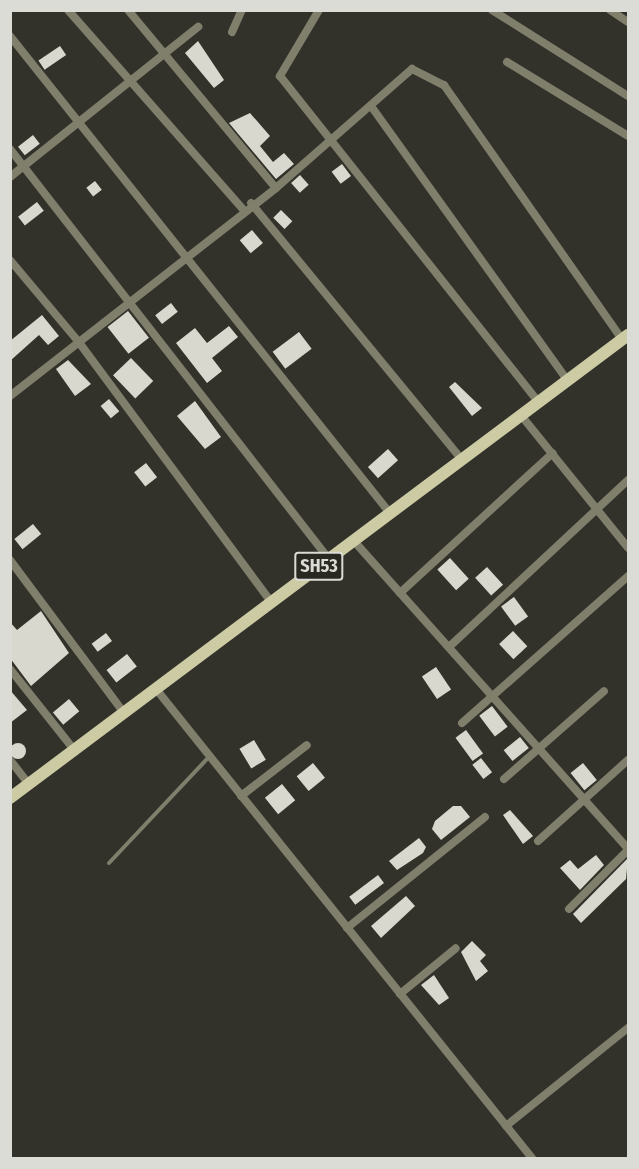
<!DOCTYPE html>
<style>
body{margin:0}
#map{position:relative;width:639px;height:1169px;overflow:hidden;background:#32322b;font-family:"Fira Sans Condensed",sans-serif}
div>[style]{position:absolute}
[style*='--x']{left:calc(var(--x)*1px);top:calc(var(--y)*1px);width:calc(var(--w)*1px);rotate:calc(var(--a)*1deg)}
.building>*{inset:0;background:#d8d8ce;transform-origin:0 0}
.round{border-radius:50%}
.service>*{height:4px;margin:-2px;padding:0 2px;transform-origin:2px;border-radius:2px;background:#7f7f6c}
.minor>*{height:8px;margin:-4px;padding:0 4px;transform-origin:4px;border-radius:4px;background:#7f7f6c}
.primary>*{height:12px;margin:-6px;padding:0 6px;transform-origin:6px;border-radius:6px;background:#cccba4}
span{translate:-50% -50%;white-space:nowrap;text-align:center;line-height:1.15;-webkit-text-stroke:6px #292821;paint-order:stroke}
.shield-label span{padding:2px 4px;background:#292821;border:2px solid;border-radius:4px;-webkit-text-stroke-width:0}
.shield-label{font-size:18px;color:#dcdcd7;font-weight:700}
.frame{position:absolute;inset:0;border:12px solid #dcdcd7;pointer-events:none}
</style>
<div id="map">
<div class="building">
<div style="clip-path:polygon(198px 41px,224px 80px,214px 88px,185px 53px)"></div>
<div style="left:60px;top:46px;width:11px;height:26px;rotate:56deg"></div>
<div style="clip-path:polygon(250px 113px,270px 136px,260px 146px,273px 162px,284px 153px,294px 164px,276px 179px,229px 123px)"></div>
<div style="left:33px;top:135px;width:11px;height:19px;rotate:52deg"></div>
<div style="left:342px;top:164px;width:15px;height:13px;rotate:53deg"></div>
<div style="left:300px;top:175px;width:13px;height:12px;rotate:48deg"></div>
<div style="left:95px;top:181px;width:11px;height:11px;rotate:52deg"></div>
<div style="left:37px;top:202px;width:11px;height:24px;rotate:52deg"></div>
<div style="left:281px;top:210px;width:16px;height:11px;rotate:45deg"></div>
<div style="left:252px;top:230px;width:17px;height:16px;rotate:50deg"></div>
<div style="left:171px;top:303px;width:11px;height:20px;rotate:52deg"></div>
<div style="left:128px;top:311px;width:34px;height:26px;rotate:52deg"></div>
<div style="clip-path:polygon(42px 315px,59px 336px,48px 345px,39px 335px,10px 361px,10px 341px)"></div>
<div style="clip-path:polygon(229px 326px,238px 337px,212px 358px,222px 371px,207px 383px,176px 343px,195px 328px,207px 343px)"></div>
<div style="left:299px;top:332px;width:21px;height:33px;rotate:53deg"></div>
<div style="left:131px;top:358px;width:32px;height:25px;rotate:46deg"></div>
<div style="clip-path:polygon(68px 360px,91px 384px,75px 396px,56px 369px)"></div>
<div style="clip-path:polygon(455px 382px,482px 408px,472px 416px,449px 387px)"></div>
<div style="left:109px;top:399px;width:16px;height:11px;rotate:50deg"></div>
<div style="clip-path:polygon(195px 401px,221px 437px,205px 449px,177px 416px)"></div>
<div style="left:388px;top:449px;width:15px;height:27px;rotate:48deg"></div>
<div style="left:146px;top:463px;width:18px;height:15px;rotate:52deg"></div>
<div style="left:33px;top:524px;width:13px;height:24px;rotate:51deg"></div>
<div style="left:450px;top:558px;width:28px;height:17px;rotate:48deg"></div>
<div style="left:487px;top:567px;width:24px;height:16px;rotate:48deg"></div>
<div style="left:514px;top:597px;width:24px;height:16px;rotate:54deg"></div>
<div style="clip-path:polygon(41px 611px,69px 653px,31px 686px,10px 658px,10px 622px,17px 630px)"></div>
<div style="left:513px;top:631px;width:21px;height:19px;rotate:47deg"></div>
<div style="left:106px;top:633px;width:10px;height:18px;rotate:53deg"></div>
<div style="left:127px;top:654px;width:16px;height:26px;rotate:52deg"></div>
<div style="left:436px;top:667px;width:27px;height:17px;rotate:56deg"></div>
<div style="clip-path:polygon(10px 690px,27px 710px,10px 723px)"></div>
<div style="left:69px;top:699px;width:16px;height:21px;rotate:50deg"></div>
<div style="left:492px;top:706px;width:26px;height:16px;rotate:53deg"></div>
<div style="left:466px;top:730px;width:29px;height:13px;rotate:54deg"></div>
<div style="left:520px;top:737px;width:14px;height:21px;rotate:51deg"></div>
<div style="left:254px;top:740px;width:23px;height:17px;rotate:59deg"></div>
<div class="round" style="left:10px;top:743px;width:16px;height:16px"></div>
<div style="left:481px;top:758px;width:18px;height:11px;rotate:52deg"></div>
<div style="left:313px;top:763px;width:19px;height:21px;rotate:51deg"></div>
<div style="left:583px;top:763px;width:22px;height:16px;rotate:51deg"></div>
<div style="left:282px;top:784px;width:21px;height:22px;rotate:51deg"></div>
<div style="clip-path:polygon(453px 806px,461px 806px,470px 817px,441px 840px,432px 829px,435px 821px)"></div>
<div style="clip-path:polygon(510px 810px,533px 836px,523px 844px,503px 815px)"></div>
<div style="clip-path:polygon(419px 838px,426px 847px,423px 853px,397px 870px,389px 861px)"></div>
<div style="clip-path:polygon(596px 855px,604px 865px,580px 890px,560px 868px,570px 860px,578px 869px)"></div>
<div style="clip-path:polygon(628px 858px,626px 879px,581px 923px,573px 914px)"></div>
<div style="left:378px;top:875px;width:10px;height:36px;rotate:53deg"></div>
<div style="clip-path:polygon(406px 896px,415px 906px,381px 938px,371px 926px)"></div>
<div style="clip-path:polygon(472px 941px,486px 955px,480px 961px,488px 971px,476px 981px,461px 952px)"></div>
<div style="clip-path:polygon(434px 975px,449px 998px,439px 1005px,421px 985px)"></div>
</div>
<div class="service">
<div style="--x:109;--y:863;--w:146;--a:-46.7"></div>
</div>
<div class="minor">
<div style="--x:68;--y:10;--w:266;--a:48.7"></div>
<div style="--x:128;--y:10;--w:231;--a:50.3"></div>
<div style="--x:319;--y:10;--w:77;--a:120.6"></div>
<div style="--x:280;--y:76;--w:415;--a:51.6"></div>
<div style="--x:492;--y:10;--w:161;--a:32.3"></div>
<div style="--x:610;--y:10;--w:22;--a:34"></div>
<div style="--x:232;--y:32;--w:24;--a:-66"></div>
<div style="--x:10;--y:36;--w:608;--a:51.47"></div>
<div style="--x:507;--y:62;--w:142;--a:31.4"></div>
<div style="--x:371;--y:106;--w:337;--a:54.4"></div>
<div style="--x:10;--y:149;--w:518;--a:52.13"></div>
<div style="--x:10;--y:177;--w:241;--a:-38.6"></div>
<div style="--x:251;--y:203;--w:331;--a:50.6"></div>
<div style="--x:10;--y:260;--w:106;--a:50"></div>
<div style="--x:78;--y:341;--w:325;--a:53.5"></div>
<div style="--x:10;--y:396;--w:338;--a:-38"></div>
<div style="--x:276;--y:188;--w:181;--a:-41.2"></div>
<div style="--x:412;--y:69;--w:36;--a:27"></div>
<div style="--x:444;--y:85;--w:310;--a:55"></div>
<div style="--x:520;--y:414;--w:172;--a:51.1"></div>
<div style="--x:353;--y:540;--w:414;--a:48.3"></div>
<div style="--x:10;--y:560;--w:191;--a:53.3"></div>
<div style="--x:400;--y:593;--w:207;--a:-42.5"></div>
<div style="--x:449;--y:647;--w:245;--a:-43"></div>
<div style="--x:10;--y:669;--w:105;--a:51.6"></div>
<div style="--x:156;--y:689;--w:601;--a:51.28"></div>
<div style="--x:462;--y:723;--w:222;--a:-41.5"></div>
<div style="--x:10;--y:760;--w:31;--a:52"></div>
<div style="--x:504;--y:779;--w:133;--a:-41.3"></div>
<div style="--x:241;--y:796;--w:83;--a:-37.7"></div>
<div style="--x:538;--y:841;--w:121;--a:-42"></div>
<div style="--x:569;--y:909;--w:83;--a:-45"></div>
<div style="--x:347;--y:928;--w:177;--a:-38.8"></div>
<div style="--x:400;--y:994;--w:72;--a:-39.4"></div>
<div style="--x:506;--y:1126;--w:156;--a:-38.8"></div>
</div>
<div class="primary">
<div style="--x:10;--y:798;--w:772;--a:-36.84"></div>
</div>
<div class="shield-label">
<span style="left:319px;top:566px">SH53</span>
</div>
<div class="frame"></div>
</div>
